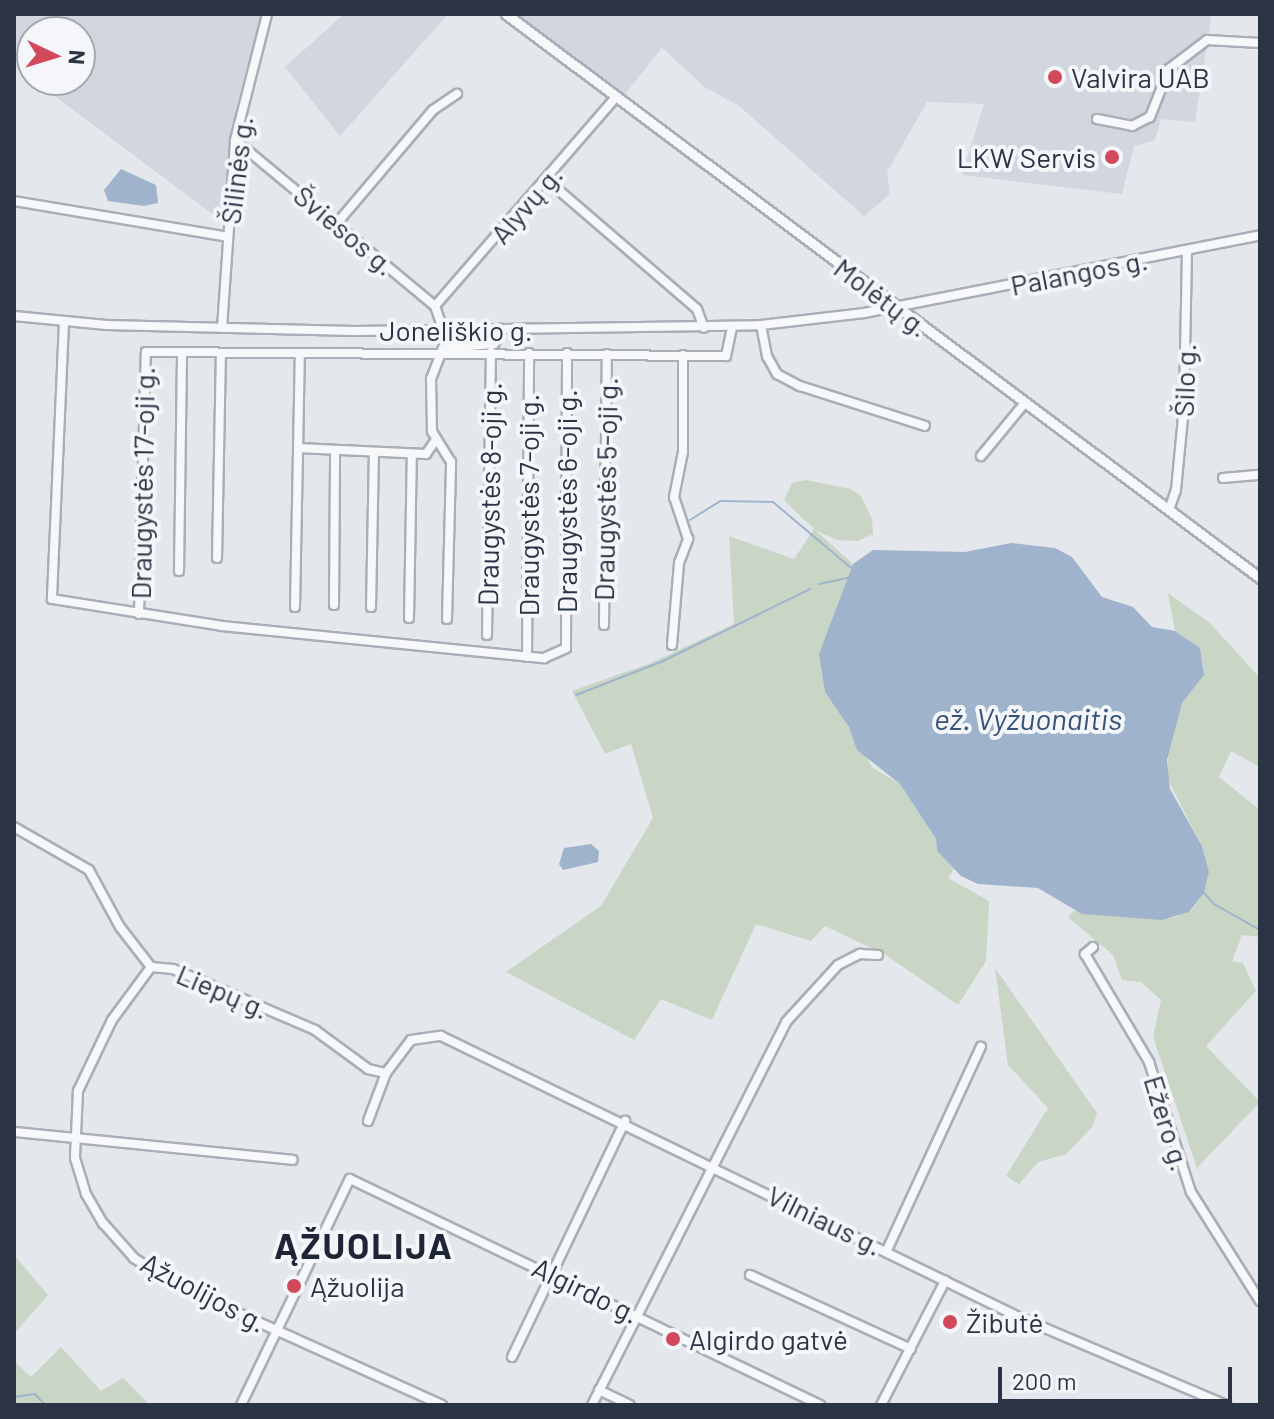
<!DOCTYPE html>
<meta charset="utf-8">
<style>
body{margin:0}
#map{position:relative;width:1274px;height:1419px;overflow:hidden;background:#e4e7ec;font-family:Barlow,sans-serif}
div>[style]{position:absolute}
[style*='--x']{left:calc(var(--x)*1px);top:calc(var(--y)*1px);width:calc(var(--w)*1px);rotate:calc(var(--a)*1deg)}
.built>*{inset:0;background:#d2d6de}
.green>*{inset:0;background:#c9d6c5}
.water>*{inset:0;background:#9fb4cc}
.stream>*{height:2px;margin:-1px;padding:0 1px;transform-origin:1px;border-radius:1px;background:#9fb4cc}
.roads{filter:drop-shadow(2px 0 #a9aeb7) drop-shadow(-2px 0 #a9aeb7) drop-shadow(0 2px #a9aeb7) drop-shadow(0 -2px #a9aeb7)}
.minor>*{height:8px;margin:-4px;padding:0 4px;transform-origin:4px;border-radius:4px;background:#f7f8fa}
.tertiary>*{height:9px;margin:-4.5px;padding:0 4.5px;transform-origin:4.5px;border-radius:4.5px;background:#f7f8fa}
.dots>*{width:22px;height:22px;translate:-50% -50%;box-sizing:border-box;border:4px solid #f4f6f9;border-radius:50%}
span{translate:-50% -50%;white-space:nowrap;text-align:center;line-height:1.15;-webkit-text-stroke:8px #f4f6f9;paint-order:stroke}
.poi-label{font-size:28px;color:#2b3445}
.left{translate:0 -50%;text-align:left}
.right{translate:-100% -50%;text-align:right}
.street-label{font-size:28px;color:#2b3445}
.water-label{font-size:30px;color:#34527a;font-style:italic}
.district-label{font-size:36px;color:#1d2536;font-weight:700;letter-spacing:2px}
.frame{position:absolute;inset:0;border:16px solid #2b3445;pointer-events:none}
.north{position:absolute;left:16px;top:16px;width:80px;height:80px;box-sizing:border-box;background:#f4f6f9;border:2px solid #a4a8b1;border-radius:50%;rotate:94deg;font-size:22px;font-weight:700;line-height:32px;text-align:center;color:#2b3445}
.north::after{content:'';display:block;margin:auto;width:28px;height:36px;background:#d1495b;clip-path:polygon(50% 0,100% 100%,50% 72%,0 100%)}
.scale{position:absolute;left:998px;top:1367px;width:234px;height:36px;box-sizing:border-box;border:4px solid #2b3445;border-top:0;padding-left:10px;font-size:24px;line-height:28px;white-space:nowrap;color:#2b3445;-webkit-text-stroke:6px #f4f6f9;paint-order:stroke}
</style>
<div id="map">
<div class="built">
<div style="clip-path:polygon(14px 14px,261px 14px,236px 108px,226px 224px,33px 80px,80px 80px,80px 32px,32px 32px,32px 79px,14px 66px)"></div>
<div style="clip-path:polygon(344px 14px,448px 14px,340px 136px,285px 67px)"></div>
<div style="clip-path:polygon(512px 14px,1212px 14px,1195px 122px,1161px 119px,1155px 140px,1134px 146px,1122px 194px,962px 175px,984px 104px,927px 102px,887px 172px,890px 194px,864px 216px,739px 106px,706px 88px,662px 48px,621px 99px)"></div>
</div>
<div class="green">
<div style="clip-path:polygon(806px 480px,851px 489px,861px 496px,872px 519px,873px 534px,858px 541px,837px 540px,815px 530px,853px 564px,848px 578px,840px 712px,873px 768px,900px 784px,936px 839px,937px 851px,954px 869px,948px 878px,989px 901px,986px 961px,958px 1005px,886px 955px,825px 926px,811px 941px,756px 924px,712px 1020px,661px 999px,634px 1040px,506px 972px,601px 906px,653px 818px,631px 744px,605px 754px,572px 691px,651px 663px,734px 624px,729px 536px,794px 559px,814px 529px,784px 500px,792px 483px)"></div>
<div style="clip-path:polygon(1168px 593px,1210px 623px,1260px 678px,1260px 767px,1231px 751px,1219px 777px,1260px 810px,1260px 937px,1242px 935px,1232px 961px,1243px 963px,1256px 991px,1206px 1046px,1260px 1102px,1197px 1168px,1153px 1037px,1161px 1000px,1141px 982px,1122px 980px,1113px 955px,1068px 917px,1074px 911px,1172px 918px,1191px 911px,1204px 893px,1209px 872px,1202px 846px,1167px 778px,1169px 741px,1182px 703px,1204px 675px,1200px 648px,1175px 631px)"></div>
<div style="clip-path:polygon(995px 968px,1097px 1113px,1092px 1127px,1066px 1154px,1038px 1162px,1019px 1184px,1006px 1176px,1048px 1108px,1008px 1065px)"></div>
<div style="clip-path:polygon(14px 1255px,48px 1295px,14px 1334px)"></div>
<div style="clip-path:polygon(61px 1347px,101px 1391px,123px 1378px,150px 1405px,14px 1405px,14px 1361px,31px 1377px)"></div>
</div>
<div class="water">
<div style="clip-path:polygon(121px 169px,156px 185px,158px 203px,144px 206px,108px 201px,104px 190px)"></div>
<div style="clip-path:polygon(1011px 543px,1055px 548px,1072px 557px,1102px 597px,1133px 607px,1152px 627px,1175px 631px,1200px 648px,1204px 675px,1182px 703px,1167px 760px,1170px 789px,1202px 846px,1209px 872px,1204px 893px,1189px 912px,1162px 920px,1082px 914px,1038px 888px,978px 884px,961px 876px,937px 851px,936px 839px,900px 784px,857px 750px,849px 727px,825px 692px,819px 654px,853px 564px,873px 550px,965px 552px)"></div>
<div style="clip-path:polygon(591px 844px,599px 851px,598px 862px,563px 870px,559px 864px,564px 848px)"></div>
</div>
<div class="stream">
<div style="--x:690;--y:520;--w:36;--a:-32"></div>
<div style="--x:721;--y:501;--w:52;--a:1.1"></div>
<div style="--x:773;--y:502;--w:102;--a:40.2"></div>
<div style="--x:819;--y:584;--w:30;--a:-12"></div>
<div style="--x:576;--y:695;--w:93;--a:-21.3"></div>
<div style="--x:663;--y:661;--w:164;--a:-26.1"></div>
<div style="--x:1204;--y:893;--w:15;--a:48"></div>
<div style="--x:1214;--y:904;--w:53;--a:29.5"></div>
<div style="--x:14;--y:1397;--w:21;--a:-8"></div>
<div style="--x:35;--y:1394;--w:15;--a:48"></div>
</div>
<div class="roads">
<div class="minor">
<div style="--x:1097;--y:119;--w:36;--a:11"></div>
<div style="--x:1132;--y:126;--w:20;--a:-27"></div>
<div style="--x:1150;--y:117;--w:52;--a:-68.4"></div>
<div style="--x:1169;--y:69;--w:48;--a:-37.3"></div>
<div style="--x:1207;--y:40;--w:53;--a:3.2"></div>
<div style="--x:235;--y:140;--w:260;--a:39.7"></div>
<div style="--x:435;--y:306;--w:24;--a:71"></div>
<div style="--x:548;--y:181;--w:196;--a:40.7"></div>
<div style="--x:697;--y:309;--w:20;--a:70"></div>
<div style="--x:14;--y:201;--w:217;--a:9.5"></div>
<div style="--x:338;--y:222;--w:147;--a:-49.7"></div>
<div style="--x:433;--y:110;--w:29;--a:-34"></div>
<div style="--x:435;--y:306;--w:274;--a:-49.1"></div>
<div style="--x:14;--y:316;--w:93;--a:5.5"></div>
<div style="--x:107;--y:325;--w:247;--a:1.4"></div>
<div style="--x:354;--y:331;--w:407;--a:-0.8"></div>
<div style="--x:761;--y:325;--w:104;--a:-6.6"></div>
<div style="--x:864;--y:313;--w:404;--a:-11.1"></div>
<div style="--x:64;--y:322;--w:277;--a:92.5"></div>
<div style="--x:52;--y:599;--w:172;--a:9"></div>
<div style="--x:222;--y:626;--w:324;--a:5.7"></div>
<div style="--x:544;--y:658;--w:24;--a:-24"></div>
<div style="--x:566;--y:648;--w:295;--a:-89.8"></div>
<div style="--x:761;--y:325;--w:32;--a:79"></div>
<div style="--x:767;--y:356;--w:21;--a:61"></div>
<div style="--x:777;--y:374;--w:26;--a:28"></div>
<div style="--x:800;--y:386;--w:131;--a:17.7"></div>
<div style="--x:222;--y:328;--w:188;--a:-86"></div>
<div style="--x:235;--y:140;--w:130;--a:-75.7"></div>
<div style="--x:298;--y:448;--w:128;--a:2.7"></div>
<div style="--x:426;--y:454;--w:16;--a:-55"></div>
<div style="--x:981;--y:456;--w:67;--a:-50.4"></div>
<div style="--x:1223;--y:478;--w:37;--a:-5"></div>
<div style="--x:1169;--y:510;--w:21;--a:-71"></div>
<div style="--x:1176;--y:490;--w:83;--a:-84.5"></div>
<div style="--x:1184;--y:407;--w:157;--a:-88.9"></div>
<div style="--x:217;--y:558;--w:205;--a:-88.9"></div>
<div style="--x:179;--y:571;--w:219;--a:-89.2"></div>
<div style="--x:334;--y:605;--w:154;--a:-89.6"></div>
<div style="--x:295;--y:607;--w:253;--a:-88.9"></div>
<div style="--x:371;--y:607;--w:153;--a:-88.9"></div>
<div style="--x:139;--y:614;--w:262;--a:-88.5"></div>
<div style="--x:146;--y:352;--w:580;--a:0.4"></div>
<div style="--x:726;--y:356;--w:30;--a:-78"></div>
<div style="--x:409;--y:618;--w:164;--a:-89"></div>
<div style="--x:447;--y:619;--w:157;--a:-88.5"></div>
<div style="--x:451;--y:462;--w:36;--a:-122"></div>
<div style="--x:432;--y:431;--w:52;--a:-91.1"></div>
<div style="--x:431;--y:379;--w:33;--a:-69"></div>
<div style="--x:443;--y:348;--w:51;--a:-4.5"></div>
<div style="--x:494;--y:344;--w:17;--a:-65"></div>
<div style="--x:604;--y:625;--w:271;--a:-89.4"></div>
<div style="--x:487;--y:635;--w:283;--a:-89.2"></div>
<div style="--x:672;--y:645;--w:82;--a:-85.1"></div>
<div style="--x:679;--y:563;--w:26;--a:-69"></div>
<div style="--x:688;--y:539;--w:44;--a:-108.4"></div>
<div style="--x:674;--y:497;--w:46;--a:-78.7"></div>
<div style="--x:683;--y:452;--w:97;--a:-90"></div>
<div style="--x:527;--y:657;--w:304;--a:-89.6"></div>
<div style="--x:14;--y:827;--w:86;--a:29.8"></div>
<div style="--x:89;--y:870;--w:65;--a:61.5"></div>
<div style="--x:120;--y:927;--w:51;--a:52.2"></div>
<div style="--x:1093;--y:947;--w:11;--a:139"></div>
<div style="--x:1085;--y:954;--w:126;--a:59.3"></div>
<div style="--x:1149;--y:1062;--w:137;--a:72.1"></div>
<div style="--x:1191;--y:1192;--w:129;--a:57.7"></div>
<div style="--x:151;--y:967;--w:66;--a:126.3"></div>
<div style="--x:112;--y:1020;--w:79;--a:115.6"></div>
<div style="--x:78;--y:1091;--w:67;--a:92.6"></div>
<div style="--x:75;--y:1158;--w:38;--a:73"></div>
<div style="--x:86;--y:1194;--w:34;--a:60"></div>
<div style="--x:103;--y:1223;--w:47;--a:48.5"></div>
<div style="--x:134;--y:1258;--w:48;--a:33"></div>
<div style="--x:174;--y:1284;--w:294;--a:24.3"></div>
<div style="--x:151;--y:967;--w:22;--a:5"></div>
<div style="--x:173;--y:969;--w:155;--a:23.2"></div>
<div style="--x:315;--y:1030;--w:66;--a:36.3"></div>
<div style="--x:368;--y:1069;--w:18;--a:13"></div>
<div style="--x:368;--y:1121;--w:51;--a:-69.4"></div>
<div style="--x:386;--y:1073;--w:41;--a:-52.9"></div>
<div style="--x:411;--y:1040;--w:30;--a:-8"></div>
<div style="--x:441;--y:1036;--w:645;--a:25.93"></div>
<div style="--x:1021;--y:1318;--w:223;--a:23"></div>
<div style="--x:14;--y:1132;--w:280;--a:5.7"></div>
<div style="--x:887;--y:1250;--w:224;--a:-65.2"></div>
<div style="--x:750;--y:1275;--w:177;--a:24.7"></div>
<div style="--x:512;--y:1357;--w:262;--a:-64.4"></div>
<div style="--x:599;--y:1390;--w:34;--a:26"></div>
<div style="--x:241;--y:1405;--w:251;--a:-64.3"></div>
<div style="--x:350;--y:1179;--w:522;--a:25.68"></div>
<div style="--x:592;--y:1405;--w:429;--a:-63.1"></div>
<div style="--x:786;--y:1022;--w:77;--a:-47.6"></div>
<div style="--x:838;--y:965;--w:25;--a:-27"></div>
<div style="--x:860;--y:954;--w:18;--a:3"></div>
<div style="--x:881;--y:1405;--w:140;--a:-62.7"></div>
</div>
<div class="tertiary">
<div style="--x:506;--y:14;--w:942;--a:36.8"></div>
</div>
</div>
<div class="dots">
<div style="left:1055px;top:77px;background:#d1495b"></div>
<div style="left:1112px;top:157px;background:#d1495b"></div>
<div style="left:294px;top:1286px;background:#d1495b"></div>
<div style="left:950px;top:1322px;background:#d1495b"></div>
<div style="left:673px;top:1339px;background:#d1495b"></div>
</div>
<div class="poi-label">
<span class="left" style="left:1071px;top:77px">Valvira UAB</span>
<span class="right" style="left:1096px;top:157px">LKW Servis</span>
<span class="left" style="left:310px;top:1286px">Ąžuolija</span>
<span class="left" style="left:966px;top:1322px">Žibutė</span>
<span class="left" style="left:689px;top:1339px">Algirdo gatvė</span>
</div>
<div class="street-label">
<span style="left:236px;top:170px;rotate:-83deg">Šilinės g.</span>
<span style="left:526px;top:204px;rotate:-49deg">Alyvų g.</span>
<span style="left:345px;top:230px;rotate:40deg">Šviesos g.</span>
<span style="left:1079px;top:272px;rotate:-11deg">Palangos g.</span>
<span style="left:882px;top:297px;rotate:37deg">Molėtų g.</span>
<span style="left:456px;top:330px">Joneliškio g.</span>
<span style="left:1184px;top:380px;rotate:-88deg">Šilo g.</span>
<span style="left:142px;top:483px;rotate:-89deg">Draugystės 17-oji g.</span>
<span style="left:605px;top:489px;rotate:-89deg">Draugystės 5-oji g.</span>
<span style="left:489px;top:494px;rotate:-89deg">Draugystės 8-oji g.</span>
<span style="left:566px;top:501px;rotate:-90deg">Draugystės 6-oji g.</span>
<span style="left:528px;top:505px;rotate:-90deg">Draugystės 7-oji g.</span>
<span style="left:223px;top:991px;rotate:23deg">Liepų g.</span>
<span style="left:1168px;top:1123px;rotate:73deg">Ežero g.</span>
<span style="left:825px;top:1220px;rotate:26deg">Vilniaus g.</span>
<span style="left:586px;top:1290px;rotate:26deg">Algirdo g.</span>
<span style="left:204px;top:1292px;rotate:28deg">Ąžuolijos g.</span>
</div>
<div class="water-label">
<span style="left:1028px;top:718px">ež. Vyžuonaitis</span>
</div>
<div class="district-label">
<span style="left:364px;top:1245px">ĄŽUOLIJA</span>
</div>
<div class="frame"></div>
<div class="north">N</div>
<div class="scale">200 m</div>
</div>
